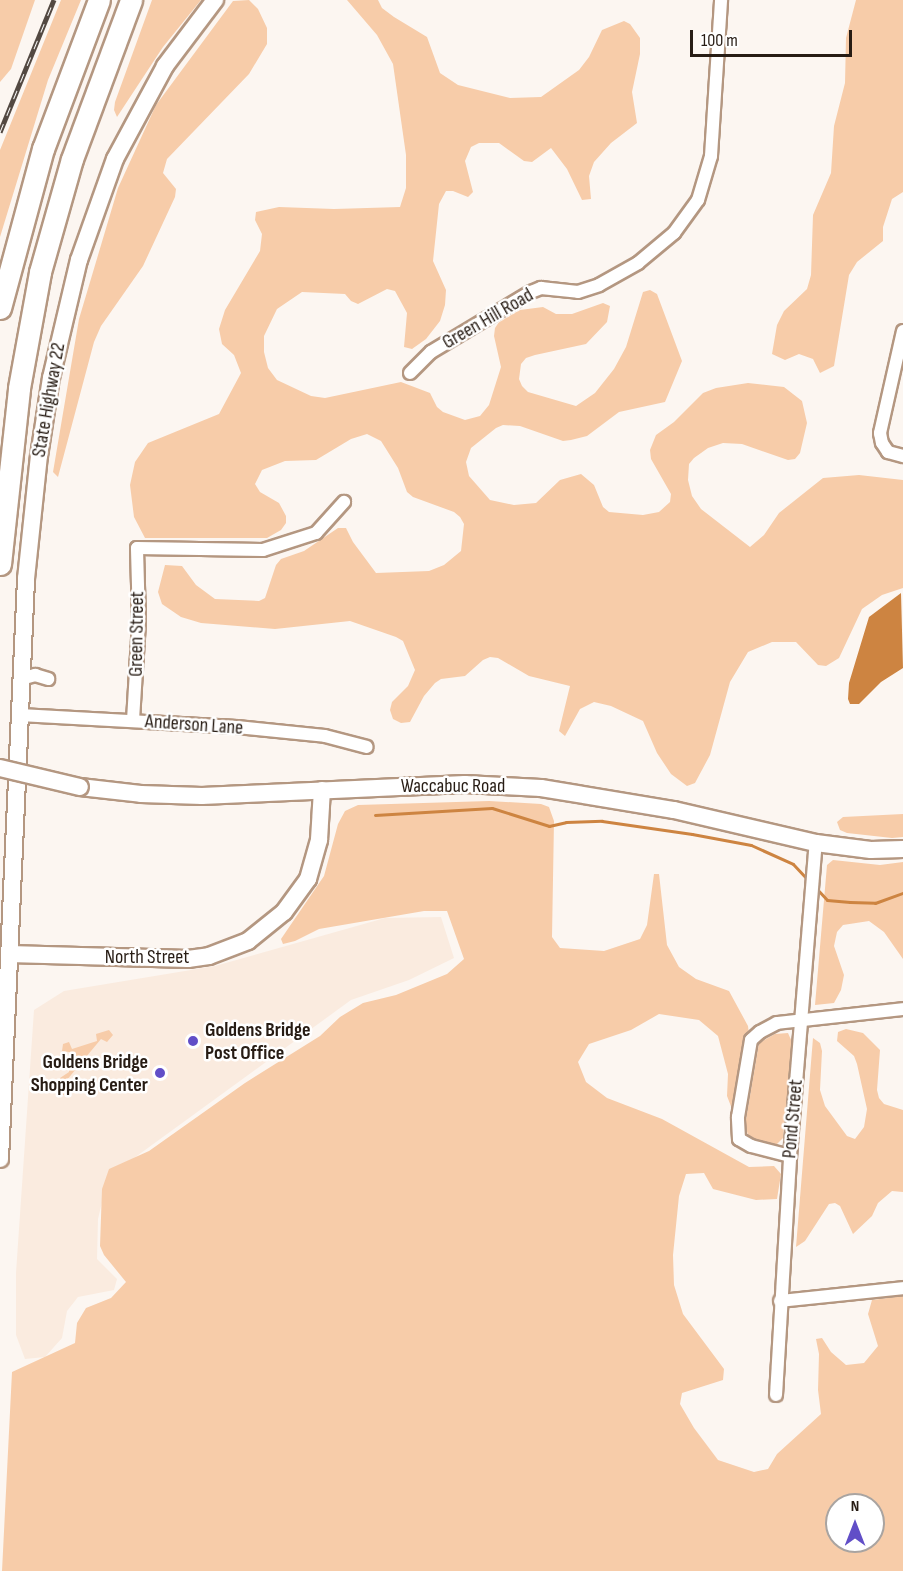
<!DOCTYPE html>
<style>
body{margin:0}
#map{position:relative;width:903px;height:1571px;overflow:hidden;background:#fcf6f1;font-family:"Sofia Sans Condensed",sans-serif}
div>[style]{position:absolute}
[style*='--x']{left:calc(var(--x)*1px);top:calc(var(--y)*1px);width:calc(var(--w)*1px);rotate:calc(var(--a)*1deg)}
.built>*{inset:0;background:#faebdf}
.green>*{inset:0;background:#f7cca9}
.water>*{inset:0;background:#cd8441}
.stream>*{height:3px;margin:-1.5px;padding:0 1.5px;transform-origin:1.5px;border-radius:1.5px;background:#cd8441}
.roads{filter:drop-shadow(2px 0 #b49781) drop-shadow(-2px 0 #b49781) drop-shadow(0 2px #b49781) drop-shadow(0 -2px #b49781)}
.minor>*{height:12px;margin:-6px;padding:0 6px;transform-origin:6px;border-radius:6px;background:#fff}
.secondary>*{height:16px;margin:-8px;padding:0 8px;transform-origin:8px;border-radius:8px;background:#fff}
.motorway>*{height:21px;margin:-10.5px;padding:0 10.5px;transform-origin:10.5px;border-radius:10.5px;background:#fff}
.rail>*{height:5px;margin-top:-2.5px;transform-origin:0;background:repeating-linear-gradient(90deg,#fff 0 9px,#534942 0 18px);box-sizing:border-box;border-block:2px solid #534942}
.bridges{filter:drop-shadow(2px 0 #b49781) drop-shadow(-2px 0 #b49781) drop-shadow(0 2px #b49781) drop-shadow(0 -2px #b49781)}
.secondary-bridge>*{height:16px;margin:-8px;padding:0 8px;transform-origin:8px;border-radius:8px;background:#fff}
.dots>*{width:16px;height:16px;translate:-50% -50%;box-sizing:border-box;border:3px solid #fff;border-radius:50%}
span{translate:-50% -50%;white-space:nowrap;text-align:center;line-height:1.15;-webkit-text-stroke:5px #fff;paint-order:stroke}
.street-label{font-size:20px;color:#271c14}
.poi-label{font-size:20px;color:#271c14;font-weight:700}
.left{translate:0 -50%;text-align:left}
.right{translate:-100% -50%;text-align:right}
.north{position:absolute;left:825px;top:1493px;width:60px;height:60px;box-sizing:border-box;background:#fff;border:2px solid #a9a4a1;border-radius:50%;rotate:0deg;font-size:16px;font-weight:700;line-height:24px;text-align:center;color:#271c14}
.north::after{content:'';display:block;margin:auto;width:21px;height:27px;background:#614ec7;clip-path:polygon(50% 0,100% 100%,50% 72%,0 100%)}
.scale{position:absolute;left:690px;top:30px;width:162px;height:27px;box-sizing:border-box;border:3px solid #271c14;border-top:0;padding-left:8px;font-size:18px;line-height:21px;white-space:nowrap;color:#271c14;-webkit-text-stroke:4px #fff;paint-order:stroke}
</style>
<div id="map">
<div class="built">
<div style="clip-path:polygon(441px 917px,454px 958px,409px 980px,351px 1000px,108px 1177px,98px 1219px,97px 1259px,117px 1279px,114px 1290px,78px 1297px,67px 1311px,62px 1338px,45px 1357px,25px 1359px,16px 1335px,16px 1273px,34px 1010px,64px 991px,215px 966px,385px 918px)"></div>
</div>
<div class="green">
<div style="clip-path:polygon(0 0,35px 0,11px 69px,0 82px)"></div>
<div style="clip-path:polygon(61px 0,81px 0,48px 80px,0 237px,0 150px)"></div>
<div style="clip-path:polygon(152px 0,201px 0,163px 47px,117px 117px,114px 110px,115px 102px)"></div>
<div style="clip-path:polygon(249px 0,258px 9px,267px 28px,267px 44px,249px 74px,167px 159px,163px 173px,176px 189px,175px 197px,143px 266px,101px 326px,94px 342px,58px 477px,53px 472px,79px 319px,118px 188px,156px 105px,233px 1px)"></div>
<div style="clip-path:polygon(347px 0,378px 0,382px 8px,394px 17px,427px 37px,440px 73px,458px 85px,510px 98px,541px 97px,579px 70px,589px 57px,602px 30px,624px 21px,630px 24px,640px 38px,640px 54px,632px 92px,637px 123px,611px 143px,594px 162px,589px 176px,591px 199px,582px 200px,567px 169px,551px 148px,532px 162px,524px 161px,499px 143px,479px 143px,471px 147px,465px 161px,473px 192px,468px 197px,453px 191px,446px 191px,439px 204px,433px 261px,446px 290px,445px 305px,440px 321px,426px 339px,412px 349px,404px 347px,407px 313px,395px 291px,387px 289px,358px 304px,351px 301px,345px 294px,302px 292px,277px 309px,264px 336px,264px 352px,268px 368px,277px 380px,311px 396px,325px 398px,401px 382px,430px 393px,437px 407px,443px 412px,465px 420px,480px 416px,489px 405px,501px 367px,494px 336px,495px 328px,499px 322px,520px 310px,543px 307px,556px 314px,572px 314px,603px 303px,610px 306px,607px 322px,586px 344px,535px 355px,526px 358px,521px 364px,519px 379px,522px 386px,528px 392px,576px 406px,595px 393px,614px 369px,626px 347px,643px 292px,650px 290px,657px 294px,682px 361px,665px 402px,619px 412px,587px 436px,571px 440px,563px 441px,520px 426px,503px 425px,496px 428px,471px 448px,466px 462px,469px 476px,490px 500px,514px 505px,536px 503px,560px 480px,581px 474px,594px 485px,603px 507px,609px 512px,643px 515px,659px 512px,670px 502px,671px 494px,651px 459px,650px 450px,656px 435px,674px 422px,703px 393px,716px 388px,748px 383px,784px 387px,802px 401px,807px 423px,800px 453px,795px 459px,788px 460px,742px 444px,723px 443px,708px 448px,694px 458px,689px 464px,688px 480px,692px 496px,701px 509px,750px 547px,764px 535px,779px 513px,823px 478px,859px 475px,903px 480px,903px 588px,882px 595px,862px 609px,839px 658px,826px 666px,818px 665px,796px 642px,772px 642px,748px 652px,730px 682px,710px 755px,695px 783px,687px 786px,671px 774px,657px 753px,643px 721px,611px 706px,594px 702px,580px 709px,565px 736px,559px 731px,570px 686px,529px 676px,498px 658px,490px 657px,483px 660px,465px 676px,441px 679px,435px 683px,424px 696px,410px 722px,401px 723px,393px 719px,390px 710px,392px 702px,408px 686px,415px 670px,403px 641px,396px 637px,350px 621px,275px 629px,201px 623px,181px 617px,162px 604px,158px 592px,165px 565px,182px 566px,196px 585px,215px 599px,259px 601px,265px 598px,276px 565px,281px 559px,304px 551px,338px 528px,346px 528px,353px 542px,376px 573px,429px 571px,444px 565px,461px 551px,464px 524px,460px 517px,454px 512px,413px 497px,407px 492px,398px 468px,381px 441px,367px 434px,351px 439px,316px 460px,285px 461px,262px 470px,255px 484px,260px 492px,279px 503px,286px 516px,286px 523px,281px 530px,267px 538px,145px 538px,134px 517px,130px 485px,135px 462px,148px 443px,219px 414px,241px 373px,234px 355px,222px 344px,219px 329px,225px 310px,260px 251px,262px 234px,255px 220px,256px 212px,279px 207px,334px 209px,400px 207px,406px 188px,406px 155px,393px 64px,377px 35px)"></div>
<div style="clip-path:polygon(856px 0,903px 0,903px 192px,892px 199px,883px 227px,883px 241px,857px 262px,849px 275px,834px 366px,820px 373px,813px 359px,799px 354px,785px 360px,772px 354px,777px 325px,784px 311px,807px 289px,811px 275px,813px 215px,831px 173px,834px 126px,845px 83px,846px 38px)"></div>
<div style="clip-path:polygon(evenodd,489px 801px,541px 804px,549px 807px,554px 821px,552px 937px,560px 948px,604px 951px,640px 939px,647px 925px,654px 874px,659px 874px,667px 945px,679px 967px,696px 979px,729px 991px,748px 1026px,749px 1034px,732px 1109px,727px 1096px,728px 1074px,718px 1036px,699px 1020px,659px 1014px,631px 1030px,589px 1044px,578px 1062px,586px 1082px,607px 1098px,662px 1119px,749px 1167px,774px 1166px,781px 1174px,777px 1199px,756px 1200px,713px 1189px,704px 1173px,686px 1174px,679px 1196px,673px 1255px,674px 1285px,683px 1314px,724px 1369px,723px 1380px,682px 1393px,680px 1404px,694px 1428px,718px 1460px,754px 1472px,768px 1469px,777px 1454px,821px 1414px,818px 1390px,819px 1354px,816px 1339px,822px 1338px,831px 1352px,846px 1365px,864px 1363px,878px 1346px,868px 1314px,872px 1300px,903px 1296px,903px 1571px,2px 1571px,12px 1372px,75px 1343px,77px 1323px,86px 1308px,111px 1298px,126px 1282px,104px 1255px,100px 1246px,102px 1189px,109px 1169px,149px 1151px,245px 1083px,320px 1036px,340px 1017px,363px 1003px,396px 995px,447px 974px,464px 959px,447px 911px,424px 911px,319px 929px,295px 941px,283px 944px,281px 939px,324px 876px,338px 824px,345px 811px,358px 805px,489px 801px,837px 1505px,873px 1505px,873px 1541px,837px 1541px,837px 1505px)"></div>
<div style="clip-path:polygon(903px 814px,903px 837px,892px 838px,847px 833px,840px 830px,837px 822px,843px 817px)"></div>
<div style="clip-path:polygon(833px 860px,880px 865px,903px 862px,903px 959px,884px 932px,869px 921px,843px 925px,837px 932px,834px 946px,844px 975px,841px 990px,834px 1003px,815px 1005px,827px 865px)"></div>
<div style="clip-path:polygon(846px 1029px,863px 1033px,880px 1050px,877px 1090px,879px 1098px,884px 1104px,903px 1110px,903px 1192px,892px 1191px,878px 1203px,872px 1216px,853px 1234px,840px 1206px,835px 1203px,829px 1204px,805px 1241px,796px 1247px,813px 1038px,820px 1043px,822px 1051px,820px 1090px,825px 1106px,847px 1136px,855px 1139px,864px 1127px,867px 1109px,857px 1064px,854px 1056px,837px 1041px,838px 1032px)"></div>
<div style="clip-path:polygon(109px 1030px,113px 1035px,107px 1042px,101px 1039px,61px 1087px,64px 1095px,59px 1095px,60px 1078px,69px 1072px,69px 1052px,62px 1051px,63px 1044px,69px 1042px,72px 1049px,97px 1041px,96px 1034px)"></div>
<div style="clip-path:polygon(788px 1033px,792px 1042px,783px 1138px,777px 1144px,764px 1144px,748px 1135px,745px 1125px,759px 1043px,775px 1034px)"></div>
</div>
<div class="water">
<div style="clip-path:polygon(901px 593px,903px 668px,881px 682px,859px 704px,850px 704px,848px 699px,849px 683px,869px 617px)"></div>
</div>
<div class="stream">
<div style="--x:375;--y:815;--w:117;--a:-3.4"></div>
<div style="--x:492;--y:808;--w:60;--a:17.5"></div>
<div style="--x:549;--y:826;--w:17;--a:-13"></div>
<div style="--x:566;--y:822;--w:36;--a:-2"></div>
<div style="--x:602;--y:821;--w:91;--a:8.2"></div>
<div style="--x:692;--y:834;--w:60;--a:10.6"></div>
<div style="--x:751;--y:845;--w:46;--a:24.3"></div>
<div style="--x:793;--y:864;--w:23;--a:47"></div>
<div style="--x:816;--y:888;--w:16;--a:47"></div>
<div style="--x:827;--y:900;--w:23;--a:5"></div>
<div style="--x:850;--y:902;--w:25;--a:2"></div>
<div style="--x:875;--y:903;--w:30;--a:-20"></div>
</div>
<div class="roads">
<div class="minor">
<div style="--x:903;--y:331;--w:105;--a:102.7"></div>
<div style="--x:880;--y:433;--w:10;--a:79"></div>
<div style="--x:882;--y:443;--w:11;--a:56"></div>
<div style="--x:888;--y:452;--w:16;--a:15"></div>
<div style="--x:410;--y:373;--w:30;--a:-45"></div>
<div style="--x:431;--y:352;--w:117;--a:-31"></div>
<div style="--x:531;--y:292;--w:11;--a:-22"></div>
<div style="--x:541;--y:288;--w:37;--a:6"></div>
<div style="--x:578;--y:292;--w:22;--a:-18"></div>
<div style="--x:599;--y:285;--w:45;--a:-29.4"></div>
<div style="--x:638;--y:263;--w:47;--a:-39.8"></div>
<div style="--x:674;--y:233;--w:41;--a:-54"></div>
<div style="--x:698;--y:200;--w:46;--a:-73.5"></div>
<div style="--x:711;--y:156;--w:156;--a:-86.3"></div>
<div style="--x:21;--y:679;--w:15;--a:-16"></div>
<div style="--x:35;--y:675;--w:14;--a:17"></div>
<div style="--x:20;--y:715;--w:217;--a:3.2"></div>
<div style="--x:237;--y:727;--w:88;--a:5.8"></div>
<div style="--x:325;--y:736;--w:43;--a:14.7"></div>
<div style="--x:133;--y:720;--w:99;--a:-86.5"></div>
<div style="--x:139;--y:621;--w:73;--a:-91.6"></div>
<div style="--x:137;--y:548;--w:126;--a:0.9"></div>
<div style="--x:263;--y:550;--w:56;--a:-17.8"></div>
<div style="--x:316;--y:533;--w:42;--a:-47.9"></div>
<div style="--x:790;--y:1156;--w:40;--a:-165.6"></div>
<div style="--x:751;--y:1146;--w:14;--a:-150"></div>
<div style="--x:739;--y:1139;--w:22;--a:-93"></div>
<div style="--x:738;--y:1117;--w:78;--a:-80.4"></div>
<div style="--x:751;--y:1040;--w:12;--a:-42"></div>
<div style="--x:760;--y:1032;--w:19;--a:-28"></div>
<div style="--x:777;--y:1023;--w:127;--a:-6.3"></div>
<div style="--x:780;--y:1301;--w:124;--a:-6"></div>
<div style="--x:776;--y:1395;--w:239;--a:-86.6"></div>
<div style="--x:790;--y:1156;--w:314;--a:-85.3"></div>
</div>
<div class="secondary">
<div style="--x:80;--y:787;--w:61;--a:6.5"></div>
<div style="--x:141;--y:794;--w:61;--a:1.9"></div>
<div style="--x:202;--y:796;--w:263;--a:-2.6"></div>
<div style="--x:465;--y:784;--w:76;--a:3"></div>
<div style="--x:541;--y:788;--w:135;--a:9.4"></div>
<div style="--x:674;--y:810;--w:146;--a:13.1"></div>
<div style="--x:816;--y:843;--w:55;--a:7.3"></div>
<div style="--x:871;--y:850;--w:32;--a:-2"></div>
<div style="--x:9;--y:954;--w:179;--a:1.6"></div>
<div style="--x:188;--y:959;--w:21;--a:-8"></div>
<div style="--x:209;--y:956;--w:42;--a:-21"></div>
<div style="--x:248;--y:941;--w:46;--a:-38.9"></div>
<div style="--x:284;--y:912;--w:41;--a:-54"></div>
<div style="--x:308;--y:879;--w:41;--a:-74.2"></div>
<div style="--x:319;--y:840;--w:50;--a:-86.6"></div>
<div style="--x:0;--y:1159;--w:581;--a:-87.43"></div>
<div style="--x:26;--y:579;--w:124;--a:-84"></div>
<div style="--x:39;--y:456;--w:79;--a:-81.3"></div>
<div style="--x:51;--y:378;--w:121;--a:-76.7"></div>
<div style="--x:79;--y:260;--w:107;--a:-70.4"></div>
<div style="--x:115;--y:159;--w:106;--a:-61.7"></div>
<div style="--x:165;--y:66;--w:83;--a:-52.9"></div>
</div>
<div class="motorway">
<div style="--x:0;--y:308;--w:165;--a:-74.9"></div>
<div style="--x:43;--y:149;--w:159;--a:-69.4"></div>
<div style="--x:0;--y:564;--w:177;--a:-83.8"></div>
<div style="--x:19;--y:388;--w:118;--a:-79.7"></div>
<div style="--x:40;--y:272;--w:117;--a:-74.2"></div>
<div style="--x:72;--y:159;--w:170;--a:-69.6"></div>
</div>
</div>
<div class="rail">
<div style="--x:0;--y:132;--w:143;--a:-67.8"></div>
</div>
<div class="bridges">
<div class="secondary-bridge">
<div style="--x:0;--y:768;--w:82;--a:13.4"></div>
</div>
</div>
<div class="dots">
<div style="left:193px;top:1041px;background:#614ec7"></div>
<div style="left:160px;top:1073px;background:#614ec7"></div>
</div>
<div class="street-label">
<span style="left:488px;top:319px;rotate:-30deg">Green Hill Road</span>
<span style="left:49px;top:400px;rotate:-80deg">State Highway 22</span>
<span style="left:137px;top:634px;rotate:-89deg">Green Street</span>
<span style="left:194px;top:725px;rotate:4deg">Anderson Lane</span>
<span style="left:453px;top:786px">Waccabuc Road</span>
<span style="left:147px;top:957px">North Street</span>
<span style="left:793px;top:1119px;rotate:-85deg">Pond Street</span>
</div>
<div class="poi-label">
<span class="left" style="left:205px;top:1042px">Goldens Bridge<br>Post Office</span>
<span class="right" style="left:148px;top:1074px">Goldens Bridge<br>Shopping Center</span>
</div>
<div class="north">N</div>
<div class="scale">100 m</div>
</div>
